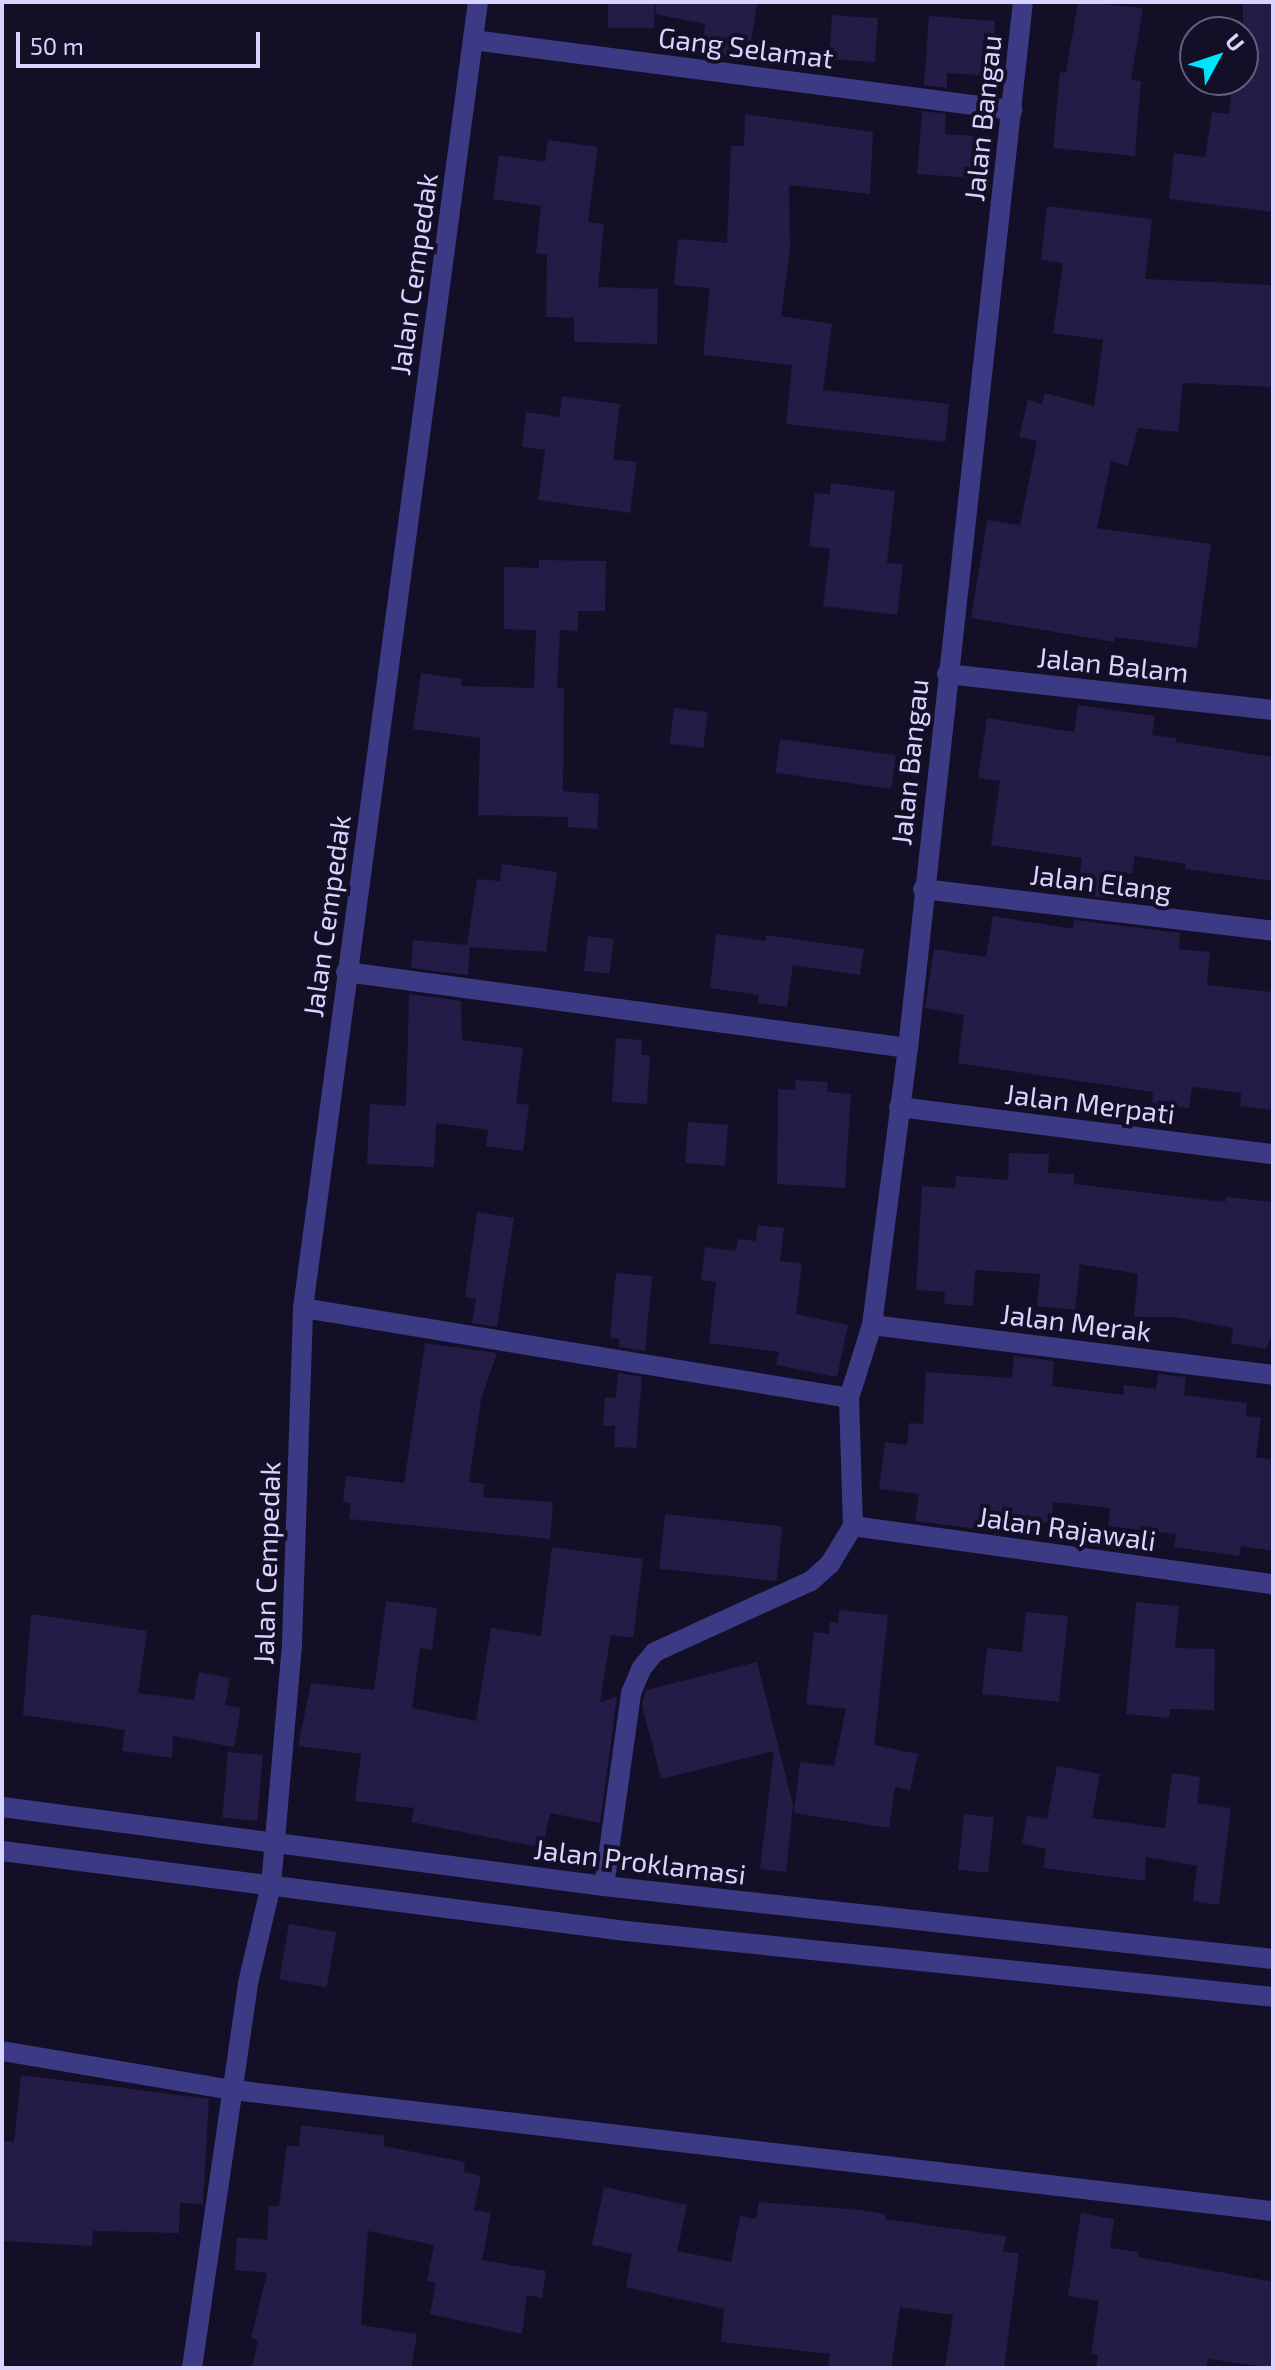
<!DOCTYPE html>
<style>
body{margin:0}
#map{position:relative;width:1275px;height:2370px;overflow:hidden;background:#130f26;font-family:"Exo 2",sans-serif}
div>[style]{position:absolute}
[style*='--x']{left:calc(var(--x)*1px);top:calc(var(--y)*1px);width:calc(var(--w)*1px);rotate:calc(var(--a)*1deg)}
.building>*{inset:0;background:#241b47;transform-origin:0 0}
.minor>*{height:20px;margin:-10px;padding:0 10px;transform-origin:10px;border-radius:10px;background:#3d3a85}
.tertiary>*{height:20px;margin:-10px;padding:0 10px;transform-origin:10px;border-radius:10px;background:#3d3a85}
span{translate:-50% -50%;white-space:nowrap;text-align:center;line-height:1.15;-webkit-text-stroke:8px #130f26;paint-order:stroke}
.street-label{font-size:28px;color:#d9d4ff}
.frame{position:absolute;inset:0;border:4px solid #d9d4ff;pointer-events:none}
.north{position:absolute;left:1179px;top:16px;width:80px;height:80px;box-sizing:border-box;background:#130f26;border:2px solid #625e7d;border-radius:50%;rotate:50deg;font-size:22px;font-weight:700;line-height:32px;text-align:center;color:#d9d4ff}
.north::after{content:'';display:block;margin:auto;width:28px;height:36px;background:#00e5ff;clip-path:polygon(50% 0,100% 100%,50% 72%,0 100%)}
.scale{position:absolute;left:16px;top:32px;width:244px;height:36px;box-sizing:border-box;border:4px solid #d9d4ff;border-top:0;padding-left:10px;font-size:24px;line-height:28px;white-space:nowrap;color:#d9d4ff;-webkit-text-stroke:6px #130f26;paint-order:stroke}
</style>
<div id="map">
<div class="building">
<div style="left:608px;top:2px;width:46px;height:26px"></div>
<div style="clip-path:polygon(656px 2px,757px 4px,748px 61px,701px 52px,705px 24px,655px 14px)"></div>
<div style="clip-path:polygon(1078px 2px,1143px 8px,1131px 80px,1141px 81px,1135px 156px,1053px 148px,1060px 72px,1066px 73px)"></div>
<div style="clip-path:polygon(1243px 2px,1273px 2px,1273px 212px,1169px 199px,1174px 153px,1205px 157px,1212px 112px,1229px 114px,1233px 80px,1243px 80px)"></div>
<div style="left:832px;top:15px;width:46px;height:44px;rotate:4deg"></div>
<div style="clip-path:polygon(929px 16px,995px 21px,991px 76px,947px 73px,947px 88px,924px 85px,925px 71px,944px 72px,925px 71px)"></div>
<div style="clip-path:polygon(922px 111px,946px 114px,945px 134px,975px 136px,972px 178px,917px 174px)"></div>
<div style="clip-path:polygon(745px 114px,873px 132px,870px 194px,789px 185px,790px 250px,781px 316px,832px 324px,823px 390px,949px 404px,945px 442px,786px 424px,792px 365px,703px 355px,710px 288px,674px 285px,678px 239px,727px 243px,731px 146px,744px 146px)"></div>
<div style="clip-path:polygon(548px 140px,598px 147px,588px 222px,604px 224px,598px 287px,658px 289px,657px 344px,574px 342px,574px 318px,546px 317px,547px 255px,536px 253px,541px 206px,493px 199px,499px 155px,545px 162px)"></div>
<div style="clip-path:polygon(1047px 206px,1152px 219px,1145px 279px,1273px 285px,1273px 387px,1183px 383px,1178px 432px,1138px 428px,1128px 466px,1111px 461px,1097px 528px,1211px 544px,1197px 648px,1115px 637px,1114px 642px,971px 618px,987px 520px,1020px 525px,1037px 441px,1019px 437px,1028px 400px,1042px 404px,1045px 393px,1094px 406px,1103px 340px,1053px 333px,1063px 263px,1041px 260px)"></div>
<div style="clip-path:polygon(562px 396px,620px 404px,613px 459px,637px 462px,630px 513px,538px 500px,545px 450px,522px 447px,526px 412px,559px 417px)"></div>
<div style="clip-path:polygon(831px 483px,895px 491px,887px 563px,903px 564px,897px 615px,823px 606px,830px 549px,809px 546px,815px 493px,830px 494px)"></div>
<div style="clip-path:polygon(539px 560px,606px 561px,605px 611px,578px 611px,578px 631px,560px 630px,557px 688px,564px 688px,563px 791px,599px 794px,597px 829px,568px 827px,568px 817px,478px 815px,480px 738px,413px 729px,421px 673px,462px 679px,461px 686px,534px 688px,536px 630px,504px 629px,504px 567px,539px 568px)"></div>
<div style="clip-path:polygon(1078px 705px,1155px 716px,1152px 735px,1176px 738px,1176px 742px,1273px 757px,1273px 881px,1185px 869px,1186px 864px,1135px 856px,1132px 874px,1125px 873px,1121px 900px,1077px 894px,1082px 858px,991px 845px,1000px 781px,978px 778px,987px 718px,1074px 732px)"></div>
<div style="left:674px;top:708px;width:34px;height:36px;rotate:7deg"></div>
<div style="left:780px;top:739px;width:117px;height:34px;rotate:8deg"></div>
<div style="clip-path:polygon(502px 864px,557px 872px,546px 952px,470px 947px,468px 975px,411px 968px,413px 940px,467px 945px,477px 879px,500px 881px)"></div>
<div style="clip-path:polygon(993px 916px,1073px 929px,1074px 920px,1180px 933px,1179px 949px,1210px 952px,1207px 985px,1273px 992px,1273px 1110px,1240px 1106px,1241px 1093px,1192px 1087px,1189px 1108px,1152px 1103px,1153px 1092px,958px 1063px,964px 1015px,925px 1008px,934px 949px,986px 957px)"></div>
<div style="clip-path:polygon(716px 934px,766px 941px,766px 935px,864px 949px,860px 975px,793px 965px,787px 1007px,758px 1003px,759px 995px,710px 988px)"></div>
<div style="left:588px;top:936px;width:26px;height:35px;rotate:7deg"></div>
<div style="clip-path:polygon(409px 994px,461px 1001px,462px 1040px,523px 1048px,516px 1103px,529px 1105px,523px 1151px,486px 1146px,488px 1130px,436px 1123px,434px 1167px,367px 1164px,370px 1104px,406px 1106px)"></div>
<div style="clip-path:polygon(616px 1038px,642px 1040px,641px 1055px,650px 1055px,647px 1104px,612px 1102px)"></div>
<div style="clip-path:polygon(796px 1080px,828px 1082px,827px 1092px,851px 1094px,845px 1188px,777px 1184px,778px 1089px,795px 1090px)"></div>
<div style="left:688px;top:1122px;width:40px;height:41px;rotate:4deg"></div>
<div style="clip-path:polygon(1009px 1153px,1049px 1154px,1048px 1173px,1074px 1174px,1074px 1184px,1225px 1202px,1226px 1197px,1273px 1202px,1273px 1331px,1266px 1349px,1231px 1343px,1233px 1328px,1174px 1317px,1134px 1317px,1138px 1274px,1080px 1264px,1075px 1310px,1037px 1306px,1040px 1274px,975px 1270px,973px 1306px,944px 1304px,945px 1292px,916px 1290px,922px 1186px,955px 1188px,956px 1176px,1008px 1180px)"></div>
<div style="clip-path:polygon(477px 1212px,514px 1218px,497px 1327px,472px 1323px,476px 1299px,465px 1297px)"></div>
<div style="clip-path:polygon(758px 1225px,784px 1228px,780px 1261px,802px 1263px,796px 1314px,848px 1325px,837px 1377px,776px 1365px,779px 1352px,709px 1343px,716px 1282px,701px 1280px,705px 1247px,736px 1251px,738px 1239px,756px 1241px)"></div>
<div style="clip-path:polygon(616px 1273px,652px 1276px,645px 1351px,619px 1347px,619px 1339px,610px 1338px)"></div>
<div style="clip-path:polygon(425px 1343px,497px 1353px,481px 1400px,469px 1482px,485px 1484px,483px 1497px,553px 1502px,550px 1539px,349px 1519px,351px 1503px,343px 1502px,346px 1476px,404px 1483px)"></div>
<div style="clip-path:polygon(1014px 1356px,1054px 1361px,1052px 1386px,1123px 1395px,1124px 1385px,1156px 1389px,1158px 1374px,1186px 1377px,1184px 1395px,1247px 1403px,1246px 1416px,1261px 1417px,1256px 1457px,1273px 1460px,1273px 1551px,1241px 1546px,1239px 1556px,1174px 1547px,1176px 1534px,1108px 1526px,1110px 1508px,1053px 1502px,1051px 1523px,980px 1516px,978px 1529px,915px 1521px,919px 1494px,879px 1489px,885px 1442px,907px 1445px,909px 1423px,923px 1424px,926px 1372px,1012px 1378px)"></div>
<div style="clip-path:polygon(618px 1373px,642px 1377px,636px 1448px,614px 1447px,615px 1426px,603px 1426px,605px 1397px,616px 1398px)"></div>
<div style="left:665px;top:1514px;width:118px;height:55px;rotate:6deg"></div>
<div style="clip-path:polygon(552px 1547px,643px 1559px,633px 1638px,611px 1635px,600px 1702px,617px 1697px,600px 1823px,550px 1813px,543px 1848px,411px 1822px,414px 1808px,355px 1801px,361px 1754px,298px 1746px,311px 1683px,374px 1690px,386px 1601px,437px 1608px,432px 1650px,420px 1648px,412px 1708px,476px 1721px,491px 1628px,541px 1636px)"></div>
<div style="clip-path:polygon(1136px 1602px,1179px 1606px,1175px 1648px,1215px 1649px,1214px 1710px,1170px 1709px,1169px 1718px,1126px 1714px)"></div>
<div style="clip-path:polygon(839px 1610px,888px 1615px,874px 1745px,918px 1754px,910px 1790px,895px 1787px,889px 1828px,794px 1813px,800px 1762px,834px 1766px,846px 1709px,806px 1704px,814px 1632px,829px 1634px,830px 1622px,838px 1623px)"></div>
<div style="clip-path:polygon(1026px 1612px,1068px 1616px,1059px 1702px,982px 1694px,987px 1648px,1022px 1652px)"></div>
<div style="clip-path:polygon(31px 1614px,147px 1631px,138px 1693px,194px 1700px,199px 1672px,230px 1678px,225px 1705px,241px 1708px,234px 1747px,173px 1736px,172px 1758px,122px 1751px,125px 1730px,23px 1715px)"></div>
<div style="clip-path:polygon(757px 1662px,793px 1805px,786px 1872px,760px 1869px,774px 1751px,661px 1779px,642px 1705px,646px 1690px)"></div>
<div style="left:228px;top:1752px;width:35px;height:66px;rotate:5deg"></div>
<div style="clip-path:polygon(1057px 1766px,1100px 1774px,1092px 1818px,1165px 1828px,1172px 1773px,1200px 1777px,1197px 1803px,1231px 1808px,1219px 1905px,1193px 1901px,1197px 1866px,1146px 1857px,1145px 1881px,1043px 1868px,1046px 1849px,1022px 1844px,1027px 1816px,1047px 1819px)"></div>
<div style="left:964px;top:1814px;width:30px;height:56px;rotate:6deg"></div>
<div style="left:289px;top:1924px;width:48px;height:56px;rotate:10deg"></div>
<div style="clip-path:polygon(21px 2075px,209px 2099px,203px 2204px,180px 2203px,179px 2233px,93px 2231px,92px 2246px,2px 2241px,2px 2141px,14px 2142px)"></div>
<div style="clip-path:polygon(301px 2125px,385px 2136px,383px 2146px,465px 2162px,464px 2172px,481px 2176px,474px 2210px,491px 2213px,482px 2260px,546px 2271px,542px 2298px,527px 2295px,522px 2334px,430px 2314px,436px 2283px,427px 2281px,434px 2245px,368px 2231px,361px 2325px,417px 2334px,411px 2368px,252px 2368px,258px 2340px,251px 2338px,267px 2273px,235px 2270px,237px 2237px,267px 2240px,269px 2206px,279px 2206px,287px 2145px,299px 2147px)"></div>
<div style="clip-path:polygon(604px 2187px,687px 2205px,677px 2251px,731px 2262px,740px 2216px,756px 2219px,759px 2202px,861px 2210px,886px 2214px,885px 2219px,1006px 2236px,1003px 2252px,1019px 2253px,1004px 2368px,945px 2368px,953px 2315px,900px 2307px,891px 2368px,828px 2368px,830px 2354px,721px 2342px,724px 2309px,626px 2287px,632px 2254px,592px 2245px)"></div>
<div style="clip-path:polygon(1081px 2213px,1114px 2219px,1110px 2248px,1138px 2252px,1138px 2257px,1273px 2282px,1273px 2368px,1208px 2359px,1206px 2368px,1096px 2368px,1098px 2355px,1091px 2354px,1099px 2301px,1068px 2296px)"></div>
</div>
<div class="minor">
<div style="--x:473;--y:40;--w:544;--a:7.4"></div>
<div style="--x:947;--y:674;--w:328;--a:6.3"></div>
<div style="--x:923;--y:889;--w:353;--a:6.8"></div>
<div style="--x:346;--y:972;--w:567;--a:7.7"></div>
<div style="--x:899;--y:1107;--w:377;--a:7.2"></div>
<div style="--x:303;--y:1308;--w:553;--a:9.36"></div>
<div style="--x:872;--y:1325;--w:404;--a:7.1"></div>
<div style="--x:853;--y:1526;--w:128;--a:-91.8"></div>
<div style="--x:849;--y:1398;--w:77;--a:-72.5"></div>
<div style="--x:872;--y:1325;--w:279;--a:-82.6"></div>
<div style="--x:908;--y:1048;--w:1052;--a:-83.73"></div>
<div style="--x:853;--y:1526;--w:424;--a:7.9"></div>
<div style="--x:604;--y:1886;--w:195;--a:-82"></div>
<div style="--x:631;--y:1693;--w:26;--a:-67"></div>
<div style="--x:641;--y:1669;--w:22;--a:-51"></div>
<div style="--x:655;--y:1652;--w:171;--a:-24.5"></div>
<div style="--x:811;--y:1581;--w:25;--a:-42"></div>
<div style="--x:830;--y:1564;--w:44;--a:-58.8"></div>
<div style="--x:2;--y:2051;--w:234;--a:9.6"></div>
<div style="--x:233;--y:2090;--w:1047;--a:6.64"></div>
<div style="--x:192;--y:2368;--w:389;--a:-81.7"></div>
<div style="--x:248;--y:1983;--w:101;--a:-76.8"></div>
<div style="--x:271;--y:1885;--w:243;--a:-85"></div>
<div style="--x:292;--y:1643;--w:335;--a:-88.1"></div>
<div style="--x:303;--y:1308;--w:1318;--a:-82.37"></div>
</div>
<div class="tertiary">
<div style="--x:2;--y:1807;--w:607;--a:7.48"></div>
<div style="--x:604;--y:1886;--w:673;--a:6.23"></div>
<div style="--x:2;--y:1851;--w:629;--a:7.31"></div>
<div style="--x:626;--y:1931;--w:650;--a:5.82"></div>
</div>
<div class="street-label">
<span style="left:746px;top:47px;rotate:7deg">Gang Selamat</span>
<span style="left:982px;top:118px;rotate:-84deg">Jalan Bangau</span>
<span style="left:413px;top:274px;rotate:-82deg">Jalan Cempedak</span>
<span style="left:1113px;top:664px;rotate:6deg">Jalan Balam</span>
<span style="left:909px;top:762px;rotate:-84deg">Jalan Bangau</span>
<span style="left:1101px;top:882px;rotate:7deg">Jalan Elang</span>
<span style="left:326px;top:916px;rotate:-82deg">Jalan Cempedak</span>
<span style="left:1090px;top:1103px;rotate:7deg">Jalan Merpati</span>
<span style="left:1076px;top:1322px;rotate:7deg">Jalan Merak</span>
<span style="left:1067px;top:1528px;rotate:8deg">Jalan Rajawali</span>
<span style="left:266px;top:1563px;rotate:-88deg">Jalan Cempedak</span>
<span style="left:640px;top:1861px;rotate:7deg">Jalan Proklamasi</span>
</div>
<div class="frame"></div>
<div class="north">U</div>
<div class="scale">50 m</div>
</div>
